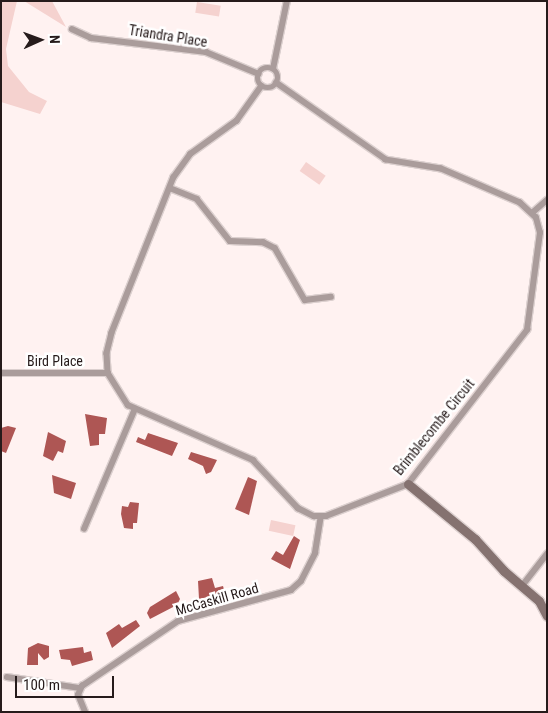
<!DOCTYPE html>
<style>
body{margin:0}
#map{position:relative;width:548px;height:713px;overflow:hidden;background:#fff2f1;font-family:"Roboto Condensed",sans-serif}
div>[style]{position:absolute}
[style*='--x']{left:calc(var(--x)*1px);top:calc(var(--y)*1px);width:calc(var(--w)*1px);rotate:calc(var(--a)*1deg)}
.green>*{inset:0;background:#f5d2cf;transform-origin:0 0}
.building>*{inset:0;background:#ae5654}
.roads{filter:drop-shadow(1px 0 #dcd0cf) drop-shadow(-1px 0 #dcd0cf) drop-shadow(0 1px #dcd0cf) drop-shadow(0 -1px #dcd0cf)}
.street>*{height:5.5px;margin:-2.75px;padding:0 2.75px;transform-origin:2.75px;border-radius:2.75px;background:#aa9c9b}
.street>.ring{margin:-2.75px;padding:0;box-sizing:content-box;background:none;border:5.5px solid #aa9c9b;border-radius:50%}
.secondary>*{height:9px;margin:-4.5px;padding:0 4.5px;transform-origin:4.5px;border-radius:4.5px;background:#857270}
span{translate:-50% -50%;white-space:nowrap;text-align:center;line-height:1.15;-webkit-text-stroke:5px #fff;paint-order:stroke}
.street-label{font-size:14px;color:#261b1b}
.frame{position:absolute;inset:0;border:2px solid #261b1b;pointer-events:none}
.north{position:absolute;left:15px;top:15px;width:50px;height:50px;-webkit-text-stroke:4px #fff;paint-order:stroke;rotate:88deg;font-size:14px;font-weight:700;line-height:20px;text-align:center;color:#261b1b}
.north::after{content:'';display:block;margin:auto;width:18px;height:22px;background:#261b1b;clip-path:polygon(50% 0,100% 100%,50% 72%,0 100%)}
.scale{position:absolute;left:15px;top:676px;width:99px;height:22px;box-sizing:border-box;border:2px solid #261b1b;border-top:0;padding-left:6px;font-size:15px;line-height:18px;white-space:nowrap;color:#261b1b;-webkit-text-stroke:4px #fff;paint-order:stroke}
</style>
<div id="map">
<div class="green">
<div style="clip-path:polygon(1px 1px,17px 1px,6px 49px,8px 66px,29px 92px,47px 101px,40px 114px,1px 102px)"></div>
<div style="clip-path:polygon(24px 1px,52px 1px,66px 27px)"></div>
<div style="left:197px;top:2px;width:24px;height:11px;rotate:9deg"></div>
<div style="left:306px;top:162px;width:24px;height:11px;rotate:35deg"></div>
<div style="left:271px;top:520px;width:25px;height:11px;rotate:12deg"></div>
</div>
<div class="building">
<div style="clip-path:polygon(85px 414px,107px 418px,105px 434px,99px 434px,99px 445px,90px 446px)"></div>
<div style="clip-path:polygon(8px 426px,16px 428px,6px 453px,1px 451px,1px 428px)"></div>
<div style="clip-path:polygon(48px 432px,66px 441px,63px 453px,58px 451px,53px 461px,43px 456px)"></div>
<div style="clip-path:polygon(148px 433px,178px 443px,172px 456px,136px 442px,138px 437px,145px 440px)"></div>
<div style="clip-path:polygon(191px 452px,217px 460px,211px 472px,206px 474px,203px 466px,188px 459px)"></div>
<div style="clip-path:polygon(52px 475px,76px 483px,71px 499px,54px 493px)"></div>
<div style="clip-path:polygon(248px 477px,257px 481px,249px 515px,235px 509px)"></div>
<div style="clip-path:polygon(130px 502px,139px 503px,137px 523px,133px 523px,133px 529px,124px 528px,121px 514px,122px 506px,128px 507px)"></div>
<div style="clip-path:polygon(294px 536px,300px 540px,290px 569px,271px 559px,276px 551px,283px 555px)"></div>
<div style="clip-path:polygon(212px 578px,215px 588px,223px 586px,225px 593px,199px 599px,198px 581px)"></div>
<div style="clip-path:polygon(176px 591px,180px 599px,177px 605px,150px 619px,147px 613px,150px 607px)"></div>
<div style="clip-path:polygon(136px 620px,140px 626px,112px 648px,106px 633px,119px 624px,122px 628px)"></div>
<div style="clip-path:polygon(38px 643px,49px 646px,49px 657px,44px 660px,38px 653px,38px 665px,27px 665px,28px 648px)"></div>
<div style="clip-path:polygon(83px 647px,84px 653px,91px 651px,93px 660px,72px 666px,70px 660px,61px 659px,59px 650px)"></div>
</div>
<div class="roads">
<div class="street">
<div style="--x:72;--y:29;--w:21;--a:25"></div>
<div style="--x:91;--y:38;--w:116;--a:6.9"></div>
<div style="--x:206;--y:52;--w:57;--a:22.5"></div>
<div class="ring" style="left:258px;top:68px;width:14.5px;height:14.5px"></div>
<div style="--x:273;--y:69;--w:69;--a:-78.4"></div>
<div style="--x:262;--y:86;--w:43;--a:125.5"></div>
<div style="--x:237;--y:121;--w:57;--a:144.3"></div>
<div style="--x:191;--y:154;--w:29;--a:126"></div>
<div style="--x:174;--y:177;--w:168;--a:111.7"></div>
<div style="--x:112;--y:333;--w:21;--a:104"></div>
<div style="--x:107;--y:353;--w:20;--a:87"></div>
<div style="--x:108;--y:373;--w:38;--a:58"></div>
<div style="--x:128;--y:405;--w:137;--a:23.7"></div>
<div style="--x:253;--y:460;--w:66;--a:46.8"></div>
<div style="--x:298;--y:508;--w:18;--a:27"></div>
<div style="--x:314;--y:516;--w:12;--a:0"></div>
<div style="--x:326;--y:516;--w:88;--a:-21.3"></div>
<div style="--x:408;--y:484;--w:195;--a:-52.3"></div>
<div style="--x:527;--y:330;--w:98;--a:-82.4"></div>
<div style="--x:540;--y:233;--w:16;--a:-105"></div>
<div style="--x:536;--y:218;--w:22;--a:-137"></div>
<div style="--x:520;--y:203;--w:86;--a:-156.7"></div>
<div style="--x:441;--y:169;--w:56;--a:-170.7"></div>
<div style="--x:386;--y:160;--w:134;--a:-145"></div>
<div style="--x:170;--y:188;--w:29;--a:22"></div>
<div style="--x:197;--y:199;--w:53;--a:51.8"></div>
<div style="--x:230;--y:241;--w:33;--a:2"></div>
<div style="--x:263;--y:242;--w:13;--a:27"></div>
<div style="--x:275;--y:248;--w:60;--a:60"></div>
<div style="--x:305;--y:300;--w:26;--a:-7"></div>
<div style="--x:532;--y:213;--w:20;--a:-41"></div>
<div style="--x:1;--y:373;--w:107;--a:0"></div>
<div style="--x:84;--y:529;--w:130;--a:-67"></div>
<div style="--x:522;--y:586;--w:41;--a:-52"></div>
<div style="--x:7;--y:677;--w:74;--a:8.6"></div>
<div style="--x:85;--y:712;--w:18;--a:-112"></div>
<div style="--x:78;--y:695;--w:10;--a:-66"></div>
<div style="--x:82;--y:686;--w:116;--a:-34.1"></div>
<div style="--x:178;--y:621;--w:117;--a:-15.3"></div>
<div style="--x:291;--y:590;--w:13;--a:-42"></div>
<div style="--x:301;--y:581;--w:31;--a:-63"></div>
<div style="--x:315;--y:553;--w:37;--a:-81"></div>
</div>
<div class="secondary">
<div style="--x:408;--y:484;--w:87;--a:39.4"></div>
<div style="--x:475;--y:539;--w:43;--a:47.8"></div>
<div style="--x:504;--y:571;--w:46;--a:40.6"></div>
<div style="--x:539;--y:601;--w:17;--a:62"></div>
</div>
</div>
<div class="street-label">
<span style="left:168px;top:36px;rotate:9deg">Triandra Place</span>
<span style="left:55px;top:361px">Bird Place</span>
<span style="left:434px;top:427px;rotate:-51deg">Brimblecombe Circuit</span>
<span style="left:217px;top:599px;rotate:-16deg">McCaskill Road</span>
</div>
<div class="frame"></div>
<div class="north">N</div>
<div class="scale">100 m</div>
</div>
